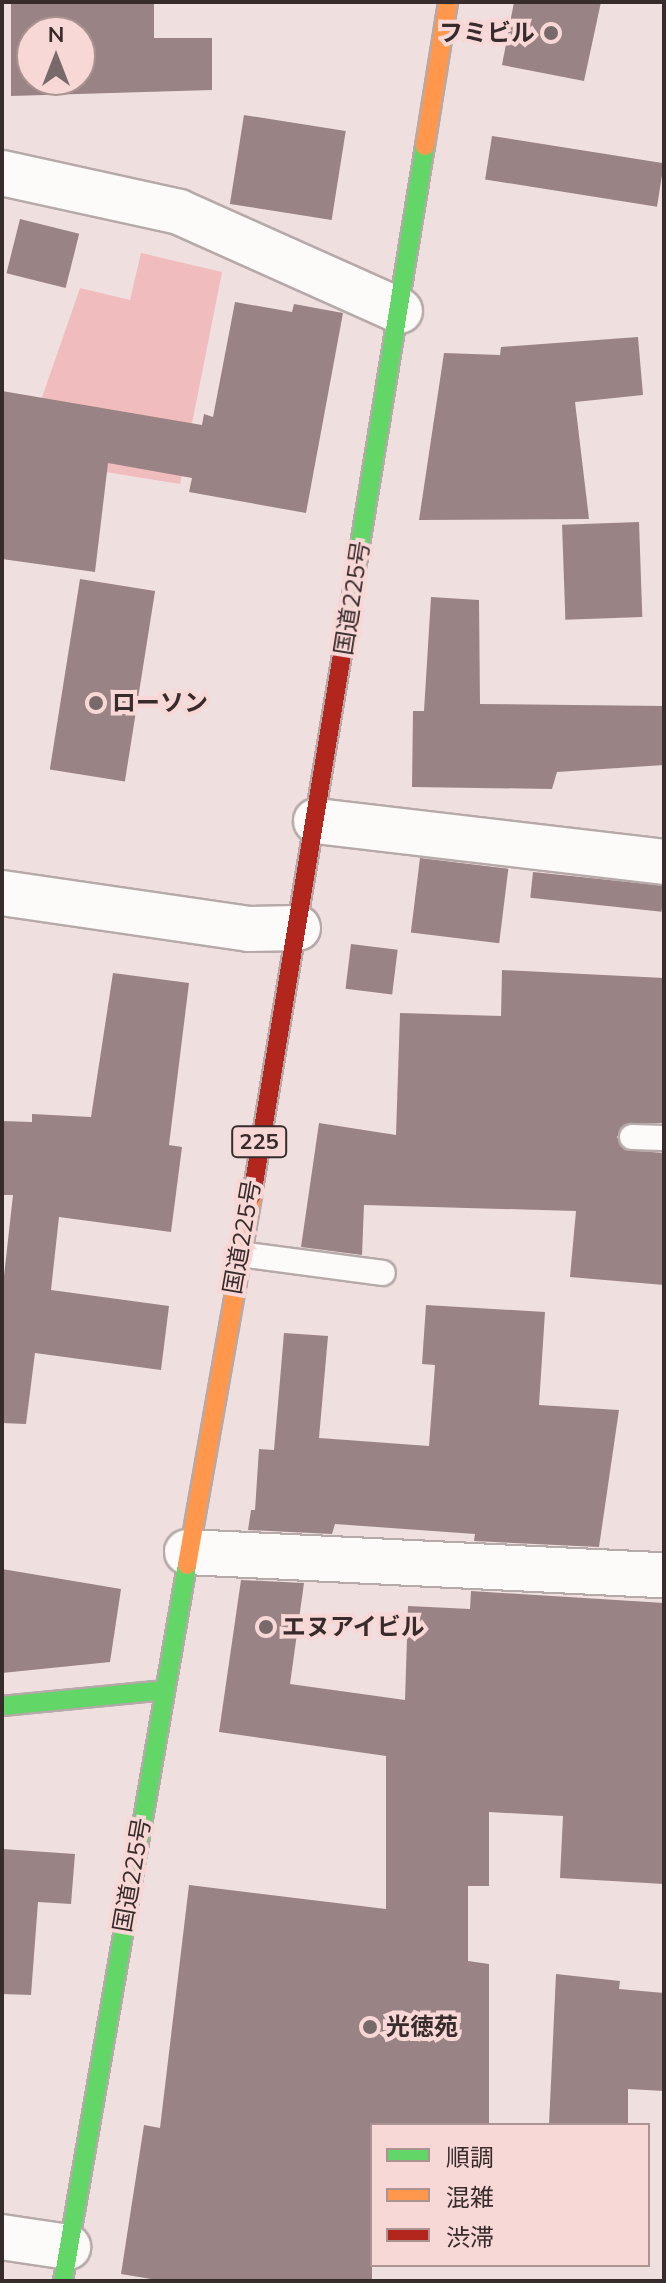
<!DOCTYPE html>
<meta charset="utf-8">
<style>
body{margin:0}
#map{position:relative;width:666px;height:2283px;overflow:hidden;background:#f0dfdf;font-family:Mulish,"Noto Sans JP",sans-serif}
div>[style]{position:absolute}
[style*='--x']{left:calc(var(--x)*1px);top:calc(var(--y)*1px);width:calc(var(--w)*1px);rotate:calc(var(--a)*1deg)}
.green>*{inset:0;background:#f1bcbd}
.building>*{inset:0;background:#9a8384;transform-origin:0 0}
.roads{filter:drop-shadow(2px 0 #b6a9a9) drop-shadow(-2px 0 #b6a9a9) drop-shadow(0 2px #b6a9a9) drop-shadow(0 -2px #b6a9a9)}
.lane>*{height:24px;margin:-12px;padding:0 12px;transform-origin:12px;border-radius:12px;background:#fdfafa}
.street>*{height:44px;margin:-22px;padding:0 22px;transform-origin:22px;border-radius:22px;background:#fdfafa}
.fast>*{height:18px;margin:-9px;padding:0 9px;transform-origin:9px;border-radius:9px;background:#63d668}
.slow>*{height:18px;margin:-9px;padding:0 9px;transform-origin:9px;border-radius:9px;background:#ff974d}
.jam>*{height:18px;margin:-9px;padding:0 9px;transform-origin:9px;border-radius:9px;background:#b3261e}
.dots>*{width:22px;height:22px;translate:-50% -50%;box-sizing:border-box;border:4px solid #f8d8d7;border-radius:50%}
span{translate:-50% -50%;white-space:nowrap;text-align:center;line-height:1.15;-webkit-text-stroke:8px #f8d8d7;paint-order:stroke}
.shield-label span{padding:2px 6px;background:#f8d8d7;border:2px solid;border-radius:6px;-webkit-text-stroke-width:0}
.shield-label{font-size:22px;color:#372b2b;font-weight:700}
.poi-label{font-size:24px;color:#372b2b;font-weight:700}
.right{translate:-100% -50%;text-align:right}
.left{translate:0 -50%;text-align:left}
.street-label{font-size:24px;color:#372b2b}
.frame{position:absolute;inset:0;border:4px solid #372b2b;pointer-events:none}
.legend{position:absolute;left:370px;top:2123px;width:280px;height:144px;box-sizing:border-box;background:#f8d8d7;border:2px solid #ab9392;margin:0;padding:10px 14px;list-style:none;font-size:24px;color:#372b2b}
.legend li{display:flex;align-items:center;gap:16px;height:40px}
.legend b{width:40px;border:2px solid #ab9392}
.north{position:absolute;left:16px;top:16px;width:80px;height:80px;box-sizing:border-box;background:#f8d8d7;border:2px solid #ab9392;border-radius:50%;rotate:0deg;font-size:22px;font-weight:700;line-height:32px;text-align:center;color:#372b2b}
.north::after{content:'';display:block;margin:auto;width:28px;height:36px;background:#786a6a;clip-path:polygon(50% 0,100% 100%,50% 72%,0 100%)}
</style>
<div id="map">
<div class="green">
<div style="clip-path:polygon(141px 253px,222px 272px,180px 484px,37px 461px,38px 409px,80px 288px,130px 300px)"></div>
</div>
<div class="building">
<div style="clip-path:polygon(evenodd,11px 2px,154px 2px,154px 38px,212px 38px,212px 90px,11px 96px,11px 2px,32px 32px,80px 32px,80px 80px,32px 80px,32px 32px)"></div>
<div style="clip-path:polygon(514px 2px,601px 2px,584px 81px,502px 65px)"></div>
<div style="left:244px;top:115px;width:103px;height:90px;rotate:9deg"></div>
<div style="left:492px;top:136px;width:174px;height:44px;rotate:9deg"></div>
<div style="left:20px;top:219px;width:61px;height:56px;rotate:14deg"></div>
<div style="clip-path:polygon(235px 302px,292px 312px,294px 304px,343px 313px,306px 513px,189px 492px,192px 478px,108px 463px,95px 572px,2px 559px,2px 391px,202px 425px,204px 414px,213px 417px)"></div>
<div style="clip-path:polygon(638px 337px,643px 395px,575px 402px,589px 519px,419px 520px,444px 353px,500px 355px,501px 347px)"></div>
<div style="left:639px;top:522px;width:95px;height:77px;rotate:88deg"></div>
<div style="left:80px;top:579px;width:76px;height:193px;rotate:9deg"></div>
<div style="clip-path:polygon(431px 597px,479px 600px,480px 704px,664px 706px,664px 765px,557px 772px,552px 789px,412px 787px,413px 711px,424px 711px)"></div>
<div style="left:420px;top:858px;width:89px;height:75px;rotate:7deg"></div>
<div style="left:533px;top:872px;width:132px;height:26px;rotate:6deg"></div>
<div style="left:351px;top:944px;width:47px;height:45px;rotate:7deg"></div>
<div style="clip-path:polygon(502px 970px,664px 978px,664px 1123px,626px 1124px,617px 1137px,625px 1150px,664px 1153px,664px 1285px,570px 1277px,576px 1211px,364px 1205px,362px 1255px,301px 1247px,319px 1123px,396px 1135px,400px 1013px,501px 1016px)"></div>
<div style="clip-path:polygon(113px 973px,189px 983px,169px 1145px,182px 1147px,171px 1232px,59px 1217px,51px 1290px,169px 1306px,161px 1370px,35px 1353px,26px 1424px,2px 1423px,2px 1294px,13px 1195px,2px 1195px,2px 1121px,32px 1122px,32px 1114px,91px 1117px)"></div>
<div style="clip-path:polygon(426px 1305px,545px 1312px,539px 1405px,619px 1410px,599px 1547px,474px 1541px,475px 1534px,335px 1524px,332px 1534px,248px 1530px,251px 1510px,255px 1510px,259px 1449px,274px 1450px,284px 1333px,328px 1336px,319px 1438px,429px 1446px,435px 1365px,422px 1364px)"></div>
<div style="clip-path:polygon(2px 1569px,121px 1589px,110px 1662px,2px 1673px)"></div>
<div style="clip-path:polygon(241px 1580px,304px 1583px,290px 1684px,405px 1700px,408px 1606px,470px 1609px,471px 1591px,664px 1603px,664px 1884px,560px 1878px,563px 1816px,489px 1812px,489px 1886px,468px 1886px,468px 1961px,489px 1964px,489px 2125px,372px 2125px,372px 2281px,163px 2281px,121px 2274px,144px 2125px,160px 2128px,189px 1885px,386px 1909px,386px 1756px,219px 1732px)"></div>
<div style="clip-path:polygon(2px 1849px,75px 1854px,71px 1904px,38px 1902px,31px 1995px,2px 1994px)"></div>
<div style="clip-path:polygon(556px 1974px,620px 1981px,619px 1989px,664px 1993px,664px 2091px,628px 2089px,628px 2125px,549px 2125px)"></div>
</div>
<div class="roads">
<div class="lane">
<div style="--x:632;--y:1137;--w:32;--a:2"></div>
<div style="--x:239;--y:1254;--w:145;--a:7.5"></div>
</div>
<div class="street">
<div style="--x:2;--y:173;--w:181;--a:12.4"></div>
<div style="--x:179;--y:212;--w:242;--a:24.1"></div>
<div style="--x:316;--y:821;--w:350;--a:6.7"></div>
<div style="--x:2;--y:893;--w:250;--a:8.3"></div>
<div style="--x:249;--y:929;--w:49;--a:-1.2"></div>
<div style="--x:187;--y:1552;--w:478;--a:2.8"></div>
<div style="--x:2;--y:2237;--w:67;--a:8.6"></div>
</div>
<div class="fast">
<div style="--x:343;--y:649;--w:510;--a:-80.74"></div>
<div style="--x:2;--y:1706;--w:163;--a:-5.6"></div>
<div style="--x:63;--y:2281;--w:727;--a:-80.17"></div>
</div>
<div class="slow">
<div style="--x:425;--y:146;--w:146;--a:-80.9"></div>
<div style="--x:187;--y:1565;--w:376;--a:-80"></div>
</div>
<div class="jam">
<div style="--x:252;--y:1195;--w:554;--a:-80.54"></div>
</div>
</div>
<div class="dots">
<div style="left:551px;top:33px;background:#786a6a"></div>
<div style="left:96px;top:703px;background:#786a6a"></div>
<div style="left:266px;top:1627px;background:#786a6a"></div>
<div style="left:370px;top:2027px;background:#786a6a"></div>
</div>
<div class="shield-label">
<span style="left:259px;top:1142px">225</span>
</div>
<div class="poi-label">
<span class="right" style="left:535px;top:33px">フミビル</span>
<span class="left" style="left:112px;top:703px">ローソン</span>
<span class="left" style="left:282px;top:1627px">エヌアイビル</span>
<span class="left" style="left:386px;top:2027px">光徳苑</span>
</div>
<div class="street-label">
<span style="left:352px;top:598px;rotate:-81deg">国道225号</span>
<span style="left:242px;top:1237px;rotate:-80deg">国道225号</span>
<span style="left:132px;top:1875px;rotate:-80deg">国道225号</span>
</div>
<div class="frame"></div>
<ul class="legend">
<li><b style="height:10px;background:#63d668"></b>順調</li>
<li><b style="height:10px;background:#ff974d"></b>混雑</li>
<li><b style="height:10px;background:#b3261e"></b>渋滞</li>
</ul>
<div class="north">N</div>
</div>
